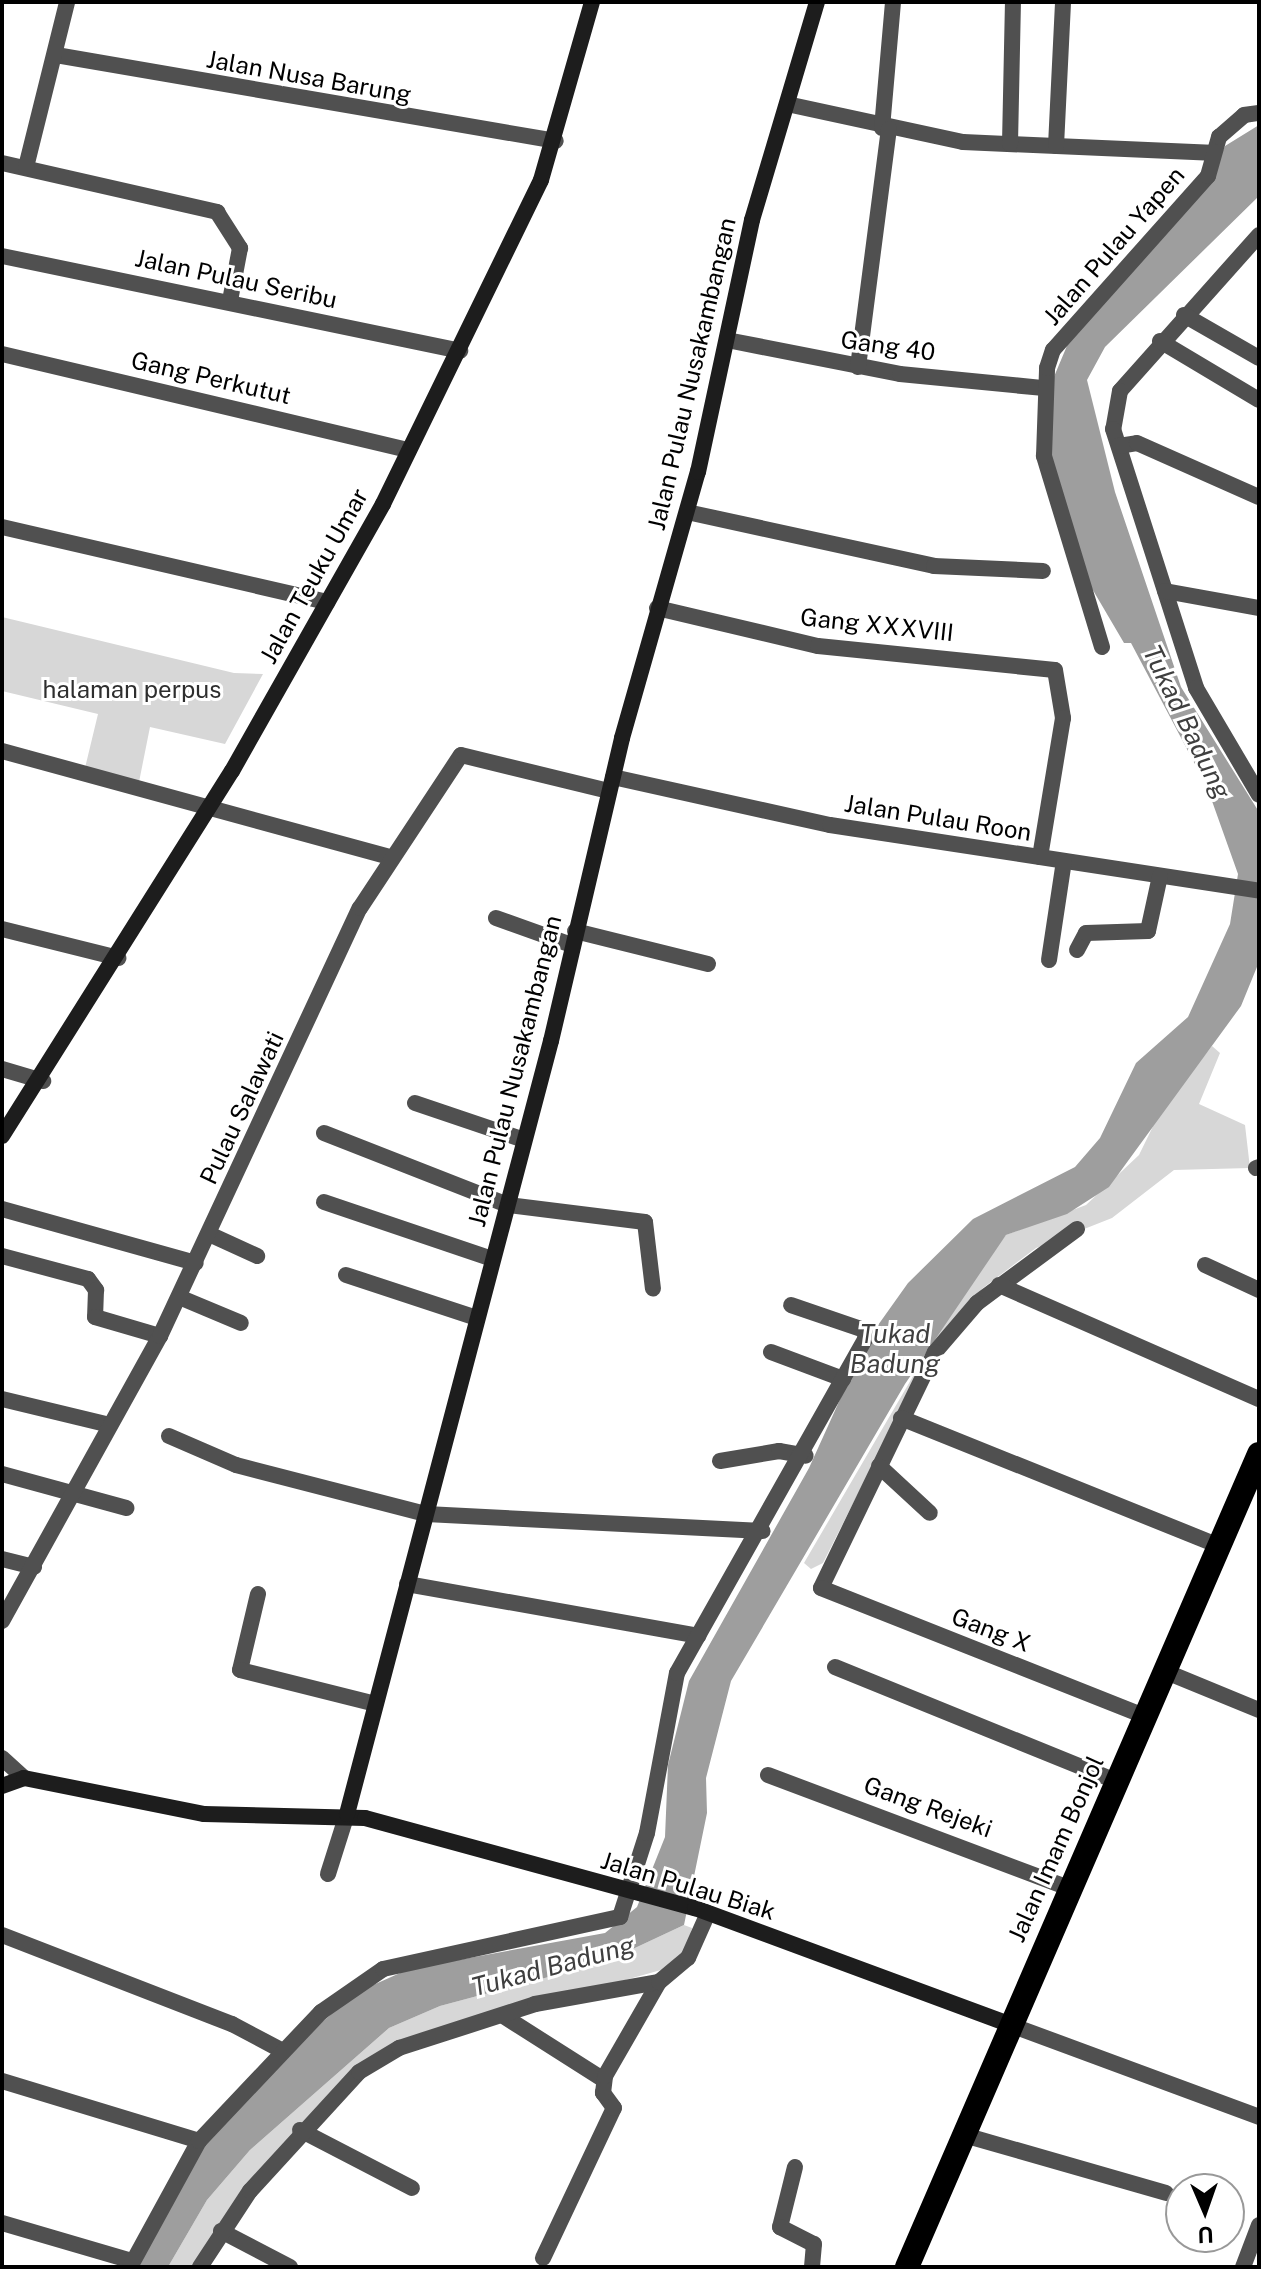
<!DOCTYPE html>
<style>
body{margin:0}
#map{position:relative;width:1261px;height:2269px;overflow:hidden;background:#fff;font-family:"Public Sans",sans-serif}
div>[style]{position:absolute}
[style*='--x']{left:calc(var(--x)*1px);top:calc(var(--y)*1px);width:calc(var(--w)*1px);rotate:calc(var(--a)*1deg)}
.green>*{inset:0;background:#d7d7d7}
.water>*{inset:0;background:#9e9e9e}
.street>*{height:16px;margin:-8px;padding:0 8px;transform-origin:8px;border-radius:8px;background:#505050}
.secondary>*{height:16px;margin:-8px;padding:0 8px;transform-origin:8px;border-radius:8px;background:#1d1d1d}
.highway>*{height:24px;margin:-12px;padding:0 12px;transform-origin:12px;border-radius:12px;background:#000}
span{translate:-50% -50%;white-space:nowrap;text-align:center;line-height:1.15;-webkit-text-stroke:6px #fff;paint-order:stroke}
.street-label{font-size:24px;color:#000}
.park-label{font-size:24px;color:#2e2e2e}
.water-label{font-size:26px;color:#3f3f3f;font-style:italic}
.frame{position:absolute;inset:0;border:4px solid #000;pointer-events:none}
.north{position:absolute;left:1165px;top:2173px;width:80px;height:80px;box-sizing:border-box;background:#fff;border:2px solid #999;border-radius:50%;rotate:178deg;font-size:22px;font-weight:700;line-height:32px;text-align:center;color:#000}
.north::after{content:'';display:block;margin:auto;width:28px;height:36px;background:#000;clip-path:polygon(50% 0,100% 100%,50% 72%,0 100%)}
</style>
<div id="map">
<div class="green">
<div style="clip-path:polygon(2px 617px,234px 673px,263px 674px,225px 744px,150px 727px,139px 782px,85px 768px,98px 714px,2px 691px)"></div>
<div style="clip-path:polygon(1212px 1046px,1220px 1053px,1199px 1104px,1245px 1125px,1250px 1168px,1174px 1170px,1112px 1218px,1036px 1248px,983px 1288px,919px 1372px,823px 1563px,811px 1569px,804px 1563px,968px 1282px,1006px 1235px,1086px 1205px,1139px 1155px,1161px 1110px)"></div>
<div style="clip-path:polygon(684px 1925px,692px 1928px,688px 1947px,668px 1968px,408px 2041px,336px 2087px,194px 2267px,168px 2267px,207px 2200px,250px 2150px,389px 2028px,440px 2006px,605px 1962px)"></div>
</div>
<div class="water">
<div style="clip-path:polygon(1259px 125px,1259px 196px,1105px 347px,1087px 380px,1115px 492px,1181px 687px,1259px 812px,1259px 962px,1241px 1006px,1109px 1187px,1067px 1214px,1006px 1235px,905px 1384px,731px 1681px,706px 1778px,707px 1813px,684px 1925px,605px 1962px,440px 2006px,389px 2028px,250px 2150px,207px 2200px,168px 2267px,133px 2267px,179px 2178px,243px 2094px,353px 1994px,409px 1969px,605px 1933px,637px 1907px,665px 1837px,668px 1765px,689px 1681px,809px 1468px,866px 1342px,908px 1283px,973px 1219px,1075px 1167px,1100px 1138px,1136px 1063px,1188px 1017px,1230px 924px,1238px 874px,1207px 787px,1131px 643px,1124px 643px,1087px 580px,1050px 451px,1048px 391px,1069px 341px,1207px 184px,1225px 146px)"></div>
</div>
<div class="street">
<div style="--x:56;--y:55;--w:507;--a:9.76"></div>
<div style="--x:787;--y:104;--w:180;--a:12.2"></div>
<div style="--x:963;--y:142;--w:248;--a:2.5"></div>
<div style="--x:882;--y:128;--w:126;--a:-85"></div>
<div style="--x:1010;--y:144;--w:142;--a:-88.8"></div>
<div style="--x:1056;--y:146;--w:144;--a:-87.2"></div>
<div style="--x:2;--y:163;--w:221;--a:12.8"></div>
<div style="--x:217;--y:212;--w:43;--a:57.4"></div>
<div style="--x:240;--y:248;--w:54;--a:100.7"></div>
<div style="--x:26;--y:167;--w:170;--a:-76"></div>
<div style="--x:1259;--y:235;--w:209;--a:131.7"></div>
<div style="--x:1120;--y:391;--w:39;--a:100"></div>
<div style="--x:1113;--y:429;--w:272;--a:72.2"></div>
<div style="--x:1196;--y:688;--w:124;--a:59.5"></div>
<div style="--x:2;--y:256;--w:468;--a:11.7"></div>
<div style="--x:1184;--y:315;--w:86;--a:29.8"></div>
<div style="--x:727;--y:340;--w:176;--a:11.1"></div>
<div style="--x:900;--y:374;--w:145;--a:5.6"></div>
<div style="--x:1160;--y:341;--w:115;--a:30.8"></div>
<div style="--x:2;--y:354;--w:418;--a:13.3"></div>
<div style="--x:858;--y:367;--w:240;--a:-82.6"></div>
<div style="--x:1119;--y:446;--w:18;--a:-9"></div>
<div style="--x:1137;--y:443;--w:133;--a:23.9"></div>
<div style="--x:687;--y:512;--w:253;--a:12.3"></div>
<div style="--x:934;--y:566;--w:109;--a:2.6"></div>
<div style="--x:2;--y:527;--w:334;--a:13"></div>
<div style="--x:1165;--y:591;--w:96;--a:10.3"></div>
<div style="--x:657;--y:608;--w:165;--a:13.3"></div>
<div style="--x:818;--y:646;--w:238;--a:5.8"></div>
<div style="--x:1055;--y:670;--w:49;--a:80.5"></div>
<div style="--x:1063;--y:718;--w:141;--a:99.4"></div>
<div style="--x:1102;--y:647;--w:200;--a:-106.9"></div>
<div style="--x:1044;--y:456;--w:88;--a:-88"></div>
<div style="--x:1047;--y:368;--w:19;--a:-72"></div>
<div style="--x:1053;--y:350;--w:233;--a:-48.3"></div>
<div style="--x:1208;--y:176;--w:41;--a:-74.2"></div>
<div style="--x:1219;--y:137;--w:33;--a:-41"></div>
<div style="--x:1244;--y:115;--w:15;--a:-8"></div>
<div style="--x:2;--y:751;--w:402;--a:15.3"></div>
<div style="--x:613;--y:777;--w:222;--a:12.5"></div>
<div style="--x:830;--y:825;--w:434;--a:8.7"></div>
<div style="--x:496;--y:918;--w:81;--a:19.6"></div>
<div style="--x:2;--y:929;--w:120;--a:14"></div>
<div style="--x:575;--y:931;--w:137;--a:13.9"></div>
<div style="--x:1077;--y:950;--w:19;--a:-62"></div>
<div style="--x:1086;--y:933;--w:62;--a:-1.8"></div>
<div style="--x:1148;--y:931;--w:56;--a:-77.7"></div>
<div style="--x:1049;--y:960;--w:100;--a:-81.4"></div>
<div style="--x:2;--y:1069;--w:43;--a:16.3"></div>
<div style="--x:415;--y:1103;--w:115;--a:18.7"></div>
<div style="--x:324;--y:1133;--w:198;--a:21.4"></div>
<div style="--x:508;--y:1205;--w:138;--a:7.1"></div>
<div style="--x:645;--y:1222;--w:67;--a:83.2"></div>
<div style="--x:1256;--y:1168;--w:3;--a:-18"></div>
<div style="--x:324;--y:1202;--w:177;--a:18.7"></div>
<div style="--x:2;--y:1209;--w:201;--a:15.6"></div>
<div style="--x:1077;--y:1229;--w:124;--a:143.5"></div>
<div style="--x:977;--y:1303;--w:65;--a:130.6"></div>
<div style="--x:935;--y:1352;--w:262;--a:115.8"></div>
<div style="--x:821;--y:1588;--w:348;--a:21.6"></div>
<div style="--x:209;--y:1234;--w:53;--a:24.6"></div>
<div style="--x:2;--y:1256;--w:89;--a:15"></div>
<div style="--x:88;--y:1279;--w:14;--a:54"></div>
<div style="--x:96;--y:1290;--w:27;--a:92"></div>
<div style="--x:95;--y:1317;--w:68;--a:16.3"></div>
<div style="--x:1205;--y:1265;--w:60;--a:24.8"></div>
<div style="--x:346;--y:1275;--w:138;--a:18.2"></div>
<div style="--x:999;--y:1285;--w:284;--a:23.7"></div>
<div style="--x:179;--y:1297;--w:67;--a:22.8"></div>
<div style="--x:771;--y:1352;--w:77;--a:20.6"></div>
<div style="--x:2;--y:1399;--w:111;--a:13.5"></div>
<div style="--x:901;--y:1418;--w:344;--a:21.9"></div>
<div style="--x:169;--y:1436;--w:73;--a:23.4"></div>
<div style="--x:236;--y:1465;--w:196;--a:14.5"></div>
<div style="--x:426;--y:1514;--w:337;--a:2.9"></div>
<div style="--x:720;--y:1461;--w:60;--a:-9.6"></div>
<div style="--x:779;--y:1451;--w:27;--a:10"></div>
<div style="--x:879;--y:1466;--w:69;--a:42.7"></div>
<div style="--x:2;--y:1474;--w:129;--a:15.3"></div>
<div style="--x:2;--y:1559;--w:33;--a:14"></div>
<div style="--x:407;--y:1584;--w:296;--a:10.1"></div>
<div style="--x:258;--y:1594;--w:78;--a:103.3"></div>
<div style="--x:240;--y:1670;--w:139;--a:14.1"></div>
<div style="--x:2;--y:1621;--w:326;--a:-61"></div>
<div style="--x:160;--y:1336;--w:472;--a:-65"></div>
<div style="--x:360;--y:908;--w:183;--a:-56.6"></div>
<div style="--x:461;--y:755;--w:152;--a:13.7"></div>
<div style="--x:835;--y:1667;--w:303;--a:22.1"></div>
<div style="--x:1164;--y:1671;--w:103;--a:22.3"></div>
<div style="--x:2;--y:1758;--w:30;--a:42"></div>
<div style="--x:768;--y:1775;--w:322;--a:20.6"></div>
<div style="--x:328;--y:1874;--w:63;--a:-72.4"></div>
<div style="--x:2;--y:1935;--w:247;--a:21.2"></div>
<div style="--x:232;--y:2024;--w:53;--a:28"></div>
<div style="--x:505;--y:2017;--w:117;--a:32.5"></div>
<div style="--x:1008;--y:2024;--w:268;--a:20.3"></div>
<div style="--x:2;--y:2081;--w:206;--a:16.9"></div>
<div style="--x:300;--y:2130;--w:126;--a:27.4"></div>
<div style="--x:964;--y:2135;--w:210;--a:16"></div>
<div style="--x:795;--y:2167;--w:62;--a:104"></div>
<div style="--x:780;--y:2227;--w:38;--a:27"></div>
<div style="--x:814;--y:2244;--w:23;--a:95"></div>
<div style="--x:2;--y:2223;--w:135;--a:16.3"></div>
<div style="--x:221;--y:2231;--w:78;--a:27.6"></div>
<div style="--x:543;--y:2258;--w:166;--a:-64.7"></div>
<div style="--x:614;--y:2108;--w:19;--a:-126"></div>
<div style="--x:603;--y:2093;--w:17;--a:-83"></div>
<div style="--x:605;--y:2076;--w:108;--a:-60.1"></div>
<div style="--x:130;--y:2267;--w:144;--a:-61.3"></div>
<div style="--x:199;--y:2141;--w:178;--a:-46.6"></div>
<div style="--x:321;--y:2012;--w:75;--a:-34.7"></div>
<div style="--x:383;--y:1969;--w:243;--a:-12.4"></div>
<div style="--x:620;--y:1917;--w:88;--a:-72.2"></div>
<div style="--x:647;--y:1833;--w:163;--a:-79.4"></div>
<div style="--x:677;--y:1673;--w:385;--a:-60.6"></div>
<div style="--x:866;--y:1338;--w:8;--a:-104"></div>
<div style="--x:864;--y:1330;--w:77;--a:-161.1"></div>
<div style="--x:200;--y:2267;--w:91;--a:-56.7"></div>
<div style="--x:250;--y:2191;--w:161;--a:-47.5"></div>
<div style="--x:359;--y:2072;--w:47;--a:-31"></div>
<div style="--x:399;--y:2048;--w:143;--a:-17.9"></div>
<div style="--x:535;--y:2004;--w:126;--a:-10.1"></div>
<div style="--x:659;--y:1982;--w:38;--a:-40"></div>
<div style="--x:688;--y:1958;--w:49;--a:-66"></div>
<div style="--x:1243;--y:2267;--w:45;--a:-69.1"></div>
</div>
<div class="secondary">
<div style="--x:2;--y:1136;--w:431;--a:-57.8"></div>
<div style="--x:232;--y:771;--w:307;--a:-60.5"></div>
<div style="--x:383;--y:504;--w:360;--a:-64"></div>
<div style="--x:541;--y:180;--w:185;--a:-74"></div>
<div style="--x:2;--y:1786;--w:23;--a:-20"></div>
<div style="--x:24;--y:1778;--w:184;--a:11.3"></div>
<div style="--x:204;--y:1814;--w:161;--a:1.4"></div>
<div style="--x:365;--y:1818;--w:342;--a:15.3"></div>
<div style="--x:695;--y:1908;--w:334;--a:20.3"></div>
<div style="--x:347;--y:1814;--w:799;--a:-75.22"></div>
<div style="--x:551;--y:1041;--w:311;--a:-76.8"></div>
<div style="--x:622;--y:738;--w:277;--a:-74.1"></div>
<div style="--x:698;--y:472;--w:258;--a:-77.9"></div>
<div style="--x:752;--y:220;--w:227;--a:-73.4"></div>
</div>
<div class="highway">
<div style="--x:907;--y:2267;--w:886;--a:-66.59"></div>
</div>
<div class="street-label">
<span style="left:309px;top:77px;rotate:10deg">Jalan Nusa Barung</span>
<span style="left:1114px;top:246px;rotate:-49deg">Jalan Pulau Yapen</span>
<span style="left:236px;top:279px;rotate:12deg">Jalan Pulau Seribu</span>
<span style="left:888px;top:346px;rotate:8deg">Gang 40</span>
<span style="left:692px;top:374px;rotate:-77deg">Jalan Pulau Nusakambangan</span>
<span style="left:211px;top:378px;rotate:13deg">Gang Perkutut</span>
<span style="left:314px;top:576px;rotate:-61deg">Jalan Teuku Umar</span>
<span style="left:877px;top:625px;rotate:6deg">Gang XXXVIII</span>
<span style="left:938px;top:818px;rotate:9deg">Jalan Pulau Roon</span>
<span style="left:515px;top:1071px;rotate:-76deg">Jalan Pulau Nusakambangan</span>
<span style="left:242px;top:1108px;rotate:-65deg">Pulau Salawati</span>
<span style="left:991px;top:1630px;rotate:21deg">Gang X</span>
<span style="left:928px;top:1807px;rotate:20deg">Gang Rejeki</span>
<span style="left:1056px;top:1849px;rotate:-66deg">Jalan Imam Bonjol</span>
<span style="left:688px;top:1886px;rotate:17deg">Jalan Pulau Biak</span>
</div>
<div class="park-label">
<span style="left:132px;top:690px">halaman perpus</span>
</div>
<div class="water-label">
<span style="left:1187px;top:722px;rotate:64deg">Tukad Badung</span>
<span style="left:895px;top:1349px">Tukad<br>Badung</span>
<span style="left:553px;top:1966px;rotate:-15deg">Tukad Badung</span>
</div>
<div class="frame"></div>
<div class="north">U</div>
</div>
